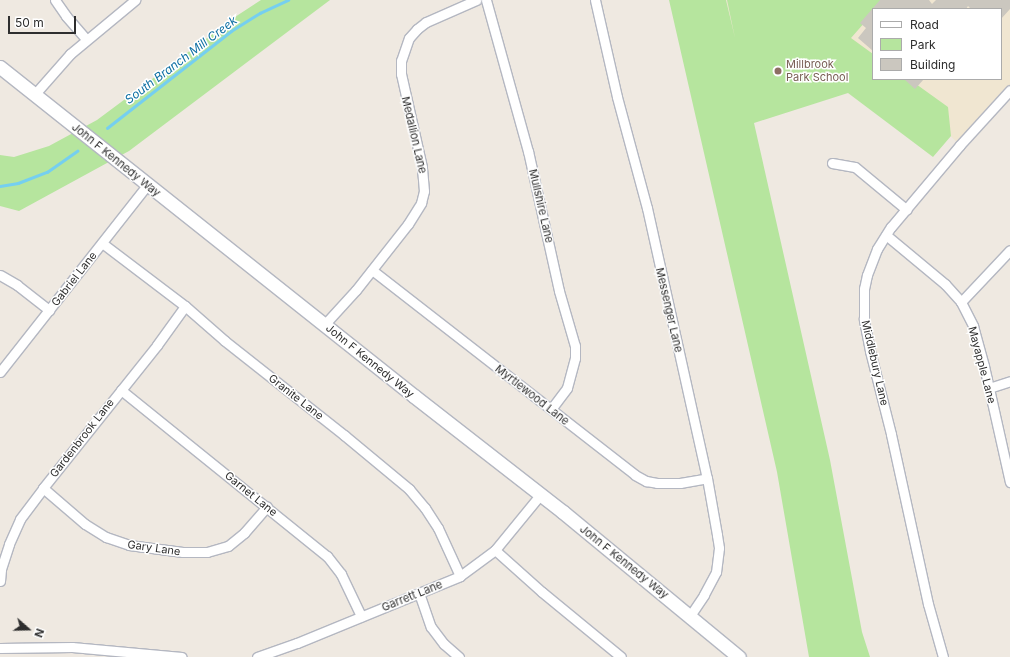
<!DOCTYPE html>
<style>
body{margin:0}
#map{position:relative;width:1010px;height:657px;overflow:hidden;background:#efe9e1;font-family:Inter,sans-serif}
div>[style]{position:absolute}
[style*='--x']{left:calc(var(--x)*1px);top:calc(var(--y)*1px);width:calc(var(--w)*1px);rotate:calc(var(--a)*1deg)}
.education>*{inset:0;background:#f0e6d1}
.green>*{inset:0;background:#b6e59e}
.stream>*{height:2.5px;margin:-1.25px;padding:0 1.25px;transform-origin:1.25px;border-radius:1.25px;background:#75cff0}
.building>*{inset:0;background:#cbc7bf}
.roads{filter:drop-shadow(1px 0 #b4b7c1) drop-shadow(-1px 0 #b4b7c1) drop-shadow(0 1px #b4b7c1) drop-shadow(0 -1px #b4b7c1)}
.street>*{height:9px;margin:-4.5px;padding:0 4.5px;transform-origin:4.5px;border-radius:4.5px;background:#fff}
.secondary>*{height:13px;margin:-6.5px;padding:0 6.5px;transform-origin:6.5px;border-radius:6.5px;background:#fff}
.dots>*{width:11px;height:11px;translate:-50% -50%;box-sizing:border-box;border:2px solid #fff;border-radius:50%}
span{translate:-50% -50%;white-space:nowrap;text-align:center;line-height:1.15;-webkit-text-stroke:3px #fff;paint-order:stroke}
.education-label{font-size:11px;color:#785e54}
.left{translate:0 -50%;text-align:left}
.street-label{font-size:11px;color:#2e2e2e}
.water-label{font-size:12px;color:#0d6fa3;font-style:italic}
.legend{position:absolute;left:872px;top:8px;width:130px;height:72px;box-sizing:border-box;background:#fff;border:1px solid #ababab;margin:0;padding:5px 7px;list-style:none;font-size:12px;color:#2e2e2e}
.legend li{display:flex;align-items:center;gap:8px;height:20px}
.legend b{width:20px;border:1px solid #ababab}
.north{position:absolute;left:8px;top:609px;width:40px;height:40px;-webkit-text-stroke:3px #fff;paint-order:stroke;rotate:110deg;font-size:11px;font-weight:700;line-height:16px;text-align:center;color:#2e2e2e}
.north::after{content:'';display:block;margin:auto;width:14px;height:18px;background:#2e2e2e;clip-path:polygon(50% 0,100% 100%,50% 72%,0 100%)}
.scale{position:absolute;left:8px;top:16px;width:68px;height:18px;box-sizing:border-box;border:2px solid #2e2e2e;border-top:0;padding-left:5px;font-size:12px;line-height:14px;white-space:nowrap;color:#2e2e2e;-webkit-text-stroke:3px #fff;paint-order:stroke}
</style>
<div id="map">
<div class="education">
<div style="clip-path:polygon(726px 0,1010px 0,1010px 89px,960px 145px,906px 94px,878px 79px,1001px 79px,1001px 9px,873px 9px,873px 76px,749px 104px)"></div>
</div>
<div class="green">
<div style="clip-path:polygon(261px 0,330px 0,129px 151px,19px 211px,0 206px,0 155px,14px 157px,49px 146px,97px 120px,238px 15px)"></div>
<div style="clip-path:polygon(669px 0,726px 0,735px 38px,727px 0,884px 0,873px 9px,873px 13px,851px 38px,873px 54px,873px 79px,909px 79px,948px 107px,951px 136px,933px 157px,848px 93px,754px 123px,830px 460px,862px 632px,870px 657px,809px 657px,777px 472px)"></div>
</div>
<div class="stream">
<div style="--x:107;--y:128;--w:157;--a:-38"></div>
<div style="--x:231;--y:31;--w:34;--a:-32"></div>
<div style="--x:260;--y:13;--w:31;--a:-25"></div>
<div style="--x:0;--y:186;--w:18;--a:-9"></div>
<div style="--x:18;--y:183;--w:31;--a:-21"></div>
<div style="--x:47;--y:172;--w:37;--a:-35"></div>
</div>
<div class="building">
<div style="clip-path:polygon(880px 0,929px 0,932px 4px,936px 0,1010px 0,1010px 9px,1001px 19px,1001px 9px,971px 9px,968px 6px,966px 9px,873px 9px,873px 51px,858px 38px,866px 28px,860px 23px)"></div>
<div style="clip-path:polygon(904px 79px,924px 79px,915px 89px)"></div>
</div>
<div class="roads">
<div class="street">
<div style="--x:55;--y:0;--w:19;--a:55"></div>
<div style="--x:66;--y:16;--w:30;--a:49"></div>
<div style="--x:486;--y:0;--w:157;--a:74.5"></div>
<div style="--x:528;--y:151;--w:143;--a:77.5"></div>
<div style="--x:559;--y:291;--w:57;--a:73.8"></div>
<div style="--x:575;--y:346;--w:12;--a:90"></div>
<div style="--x:575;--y:358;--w:31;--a:105"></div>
<div style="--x:567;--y:388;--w:26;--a:127"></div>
<div style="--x:595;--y:0;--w:99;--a:77.2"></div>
<div style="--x:617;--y:97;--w:115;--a:74.9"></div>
<div style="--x:647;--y:208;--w:277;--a:77.5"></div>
<div style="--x:707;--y:478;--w:58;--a:80"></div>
<div style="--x:717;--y:535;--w:13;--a:81"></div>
<div style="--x:719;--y:548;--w:24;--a:97"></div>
<div style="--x:716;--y:572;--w:26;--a:118"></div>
<div style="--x:704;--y:595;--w:25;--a:124"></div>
<div style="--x:34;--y:95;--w:55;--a:-48.7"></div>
<div style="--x:70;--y:54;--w:85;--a:-39.7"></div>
<div style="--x:832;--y:163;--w:23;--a:10"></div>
<div style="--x:855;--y:167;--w:67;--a:39.6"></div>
<div style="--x:886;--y:235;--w:77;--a:39.7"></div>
<div style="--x:945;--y:284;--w:24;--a:48"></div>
<div style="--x:961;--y:302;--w:27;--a:63"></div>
<div style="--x:973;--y:326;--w:41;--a:74.6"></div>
<div style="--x:984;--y:366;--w:119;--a:77.4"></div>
<div style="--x:102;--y:243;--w:104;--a:37.2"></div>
<div style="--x:185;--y:306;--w:53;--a:41.2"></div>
<div style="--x:225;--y:341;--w:152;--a:38.3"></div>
<div style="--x:344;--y:435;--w:85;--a:39.7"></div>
<div style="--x:409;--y:489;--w:25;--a:50"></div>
<div style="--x:425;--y:508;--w:24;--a:57"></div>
<div style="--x:438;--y:528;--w:53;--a:65.4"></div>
<div style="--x:372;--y:270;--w:333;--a:37.9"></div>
<div style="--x:635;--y:475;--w:13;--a:29"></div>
<div style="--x:646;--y:481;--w:11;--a:10"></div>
<div style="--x:657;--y:483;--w:23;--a:0"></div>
<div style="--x:680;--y:483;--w:27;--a:-10"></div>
<div style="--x:0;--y:275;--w:20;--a:30"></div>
<div style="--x:17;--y:285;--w:41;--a:38"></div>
<div style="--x:961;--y:302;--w:71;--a:-46.7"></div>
<div style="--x:324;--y:325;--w:47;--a:-47.6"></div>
<div style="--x:356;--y:290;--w:84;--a:-51.8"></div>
<div style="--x:408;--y:224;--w:25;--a:-58"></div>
<div style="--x:421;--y:203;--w:12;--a:-76"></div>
<div style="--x:424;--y:191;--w:24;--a:-95"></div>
<div style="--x:422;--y:167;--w:95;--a:-102.7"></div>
<div style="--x:401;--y:74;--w:13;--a:-90"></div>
<div style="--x:401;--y:61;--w:24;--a:-71"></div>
<div style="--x:409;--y:38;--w:12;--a:-48"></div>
<div style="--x:417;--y:29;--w:11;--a:-38"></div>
<div style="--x:426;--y:22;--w:55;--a:-23.7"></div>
<div style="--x:0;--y:372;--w:238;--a:-51.8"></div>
<div style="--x:989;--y:388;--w:22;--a:-18"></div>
<div style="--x:121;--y:390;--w:265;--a:38.9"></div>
<div style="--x:327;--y:556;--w:23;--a:52"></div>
<div style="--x:341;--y:574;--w:47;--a:64.5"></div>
<div style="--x:43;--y:488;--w:55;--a:40.6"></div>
<div style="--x:85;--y:524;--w:25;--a:32"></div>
<div style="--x:106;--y:537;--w:24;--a:19"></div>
<div style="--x:129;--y:545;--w:54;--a:7.4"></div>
<div style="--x:183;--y:552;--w:24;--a:0"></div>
<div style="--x:207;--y:552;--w:22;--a:-16"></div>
<div style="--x:228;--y:546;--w:21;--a:-39"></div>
<div style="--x:244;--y:533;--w:35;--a:-49"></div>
<div style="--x:495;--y:550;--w:63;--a:41.8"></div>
<div style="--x:542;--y:592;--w:102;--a:39.4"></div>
<div style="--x:0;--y:581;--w:12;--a:-85"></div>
<div style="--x:1;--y:569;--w:26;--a:-72"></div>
<div style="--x:9;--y:544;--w:27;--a:-66"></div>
<div style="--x:20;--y:519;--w:39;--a:-53"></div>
<div style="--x:43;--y:488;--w:183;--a:-51.4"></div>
<div style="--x:157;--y:345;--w:48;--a:-54.3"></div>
<div style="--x:419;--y:593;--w:36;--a:71"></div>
<div style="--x:431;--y:627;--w:21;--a:53"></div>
<div style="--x:444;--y:644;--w:20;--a:41"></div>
<div style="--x:0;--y:648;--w:72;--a:-0.8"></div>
<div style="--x:72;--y:647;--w:110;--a:5.2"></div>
<div style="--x:257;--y:657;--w:42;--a:-19.3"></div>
<div style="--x:297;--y:643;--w:176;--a:-22.3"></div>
<div style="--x:460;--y:576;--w:44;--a:-36.6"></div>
<div style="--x:495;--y:550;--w:71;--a:-50.7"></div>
<div style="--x:943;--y:657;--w:55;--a:-105.8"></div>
<div style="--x:928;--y:604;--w:174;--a:-102.3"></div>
<div style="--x:891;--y:434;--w:86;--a:-104.2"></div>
<div style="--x:870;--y:351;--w:33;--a:-101"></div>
<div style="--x:864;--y:319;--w:30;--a:-90"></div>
<div style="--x:864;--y:289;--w:14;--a:-78"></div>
<div style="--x:867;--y:275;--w:28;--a:-69"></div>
<div style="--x:877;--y:249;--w:26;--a:-58"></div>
<div style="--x:891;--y:227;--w:107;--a:-49.9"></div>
<div style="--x:960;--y:145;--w:74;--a:-47.7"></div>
</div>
<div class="secondary">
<div style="--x:0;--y:67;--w:529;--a:38.47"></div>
<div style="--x:414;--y:396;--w:189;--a:37.9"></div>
<div style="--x:563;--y:512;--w:228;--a:39.5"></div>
</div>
</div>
<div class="dots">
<div style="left:778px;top:71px;background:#8d6e63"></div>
</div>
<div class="education-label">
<span class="left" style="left:786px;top:71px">Millbrook<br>Park School</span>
</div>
<div class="street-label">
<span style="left:414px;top:135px;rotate:77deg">Medallion Lane</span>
<span style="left:116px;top:160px;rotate:39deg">John F Kennedy Way</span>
<span style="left:541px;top:206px;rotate:77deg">Mullshire Lane</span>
<span style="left:74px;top:279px;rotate:-52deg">Gabriel Lane</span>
<span style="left:669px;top:310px;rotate:77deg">Messenger Lane</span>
<span style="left:370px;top:361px;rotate:39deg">John F Kennedy Way</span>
<span style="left:875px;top:363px;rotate:77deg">Middlebury Lane</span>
<span style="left:982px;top:365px;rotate:75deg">Mayapple Lane</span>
<span style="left:532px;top:395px;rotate:38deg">Myrtlewood Lane</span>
<span style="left:296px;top:397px;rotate:38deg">Granite Lane</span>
<span style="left:82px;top:438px;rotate:-52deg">Gardenbrook Lane</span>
<span style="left:251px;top:494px;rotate:39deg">Garnet Lane</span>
<span style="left:154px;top:548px;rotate:8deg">Gary Lane</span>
<span style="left:624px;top:562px;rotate:39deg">John F Kennedy Way</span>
<span style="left:412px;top:596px;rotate:-22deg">Garrett Lane</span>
</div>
<div class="water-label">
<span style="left:181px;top:60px;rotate:-37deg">South Branch Mill Creek</span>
</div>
<ul class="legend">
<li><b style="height:5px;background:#fff"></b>Road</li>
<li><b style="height:11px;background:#b6e59e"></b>Park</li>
<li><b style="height:11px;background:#cbc7bf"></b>Building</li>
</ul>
<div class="north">N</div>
<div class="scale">50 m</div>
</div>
